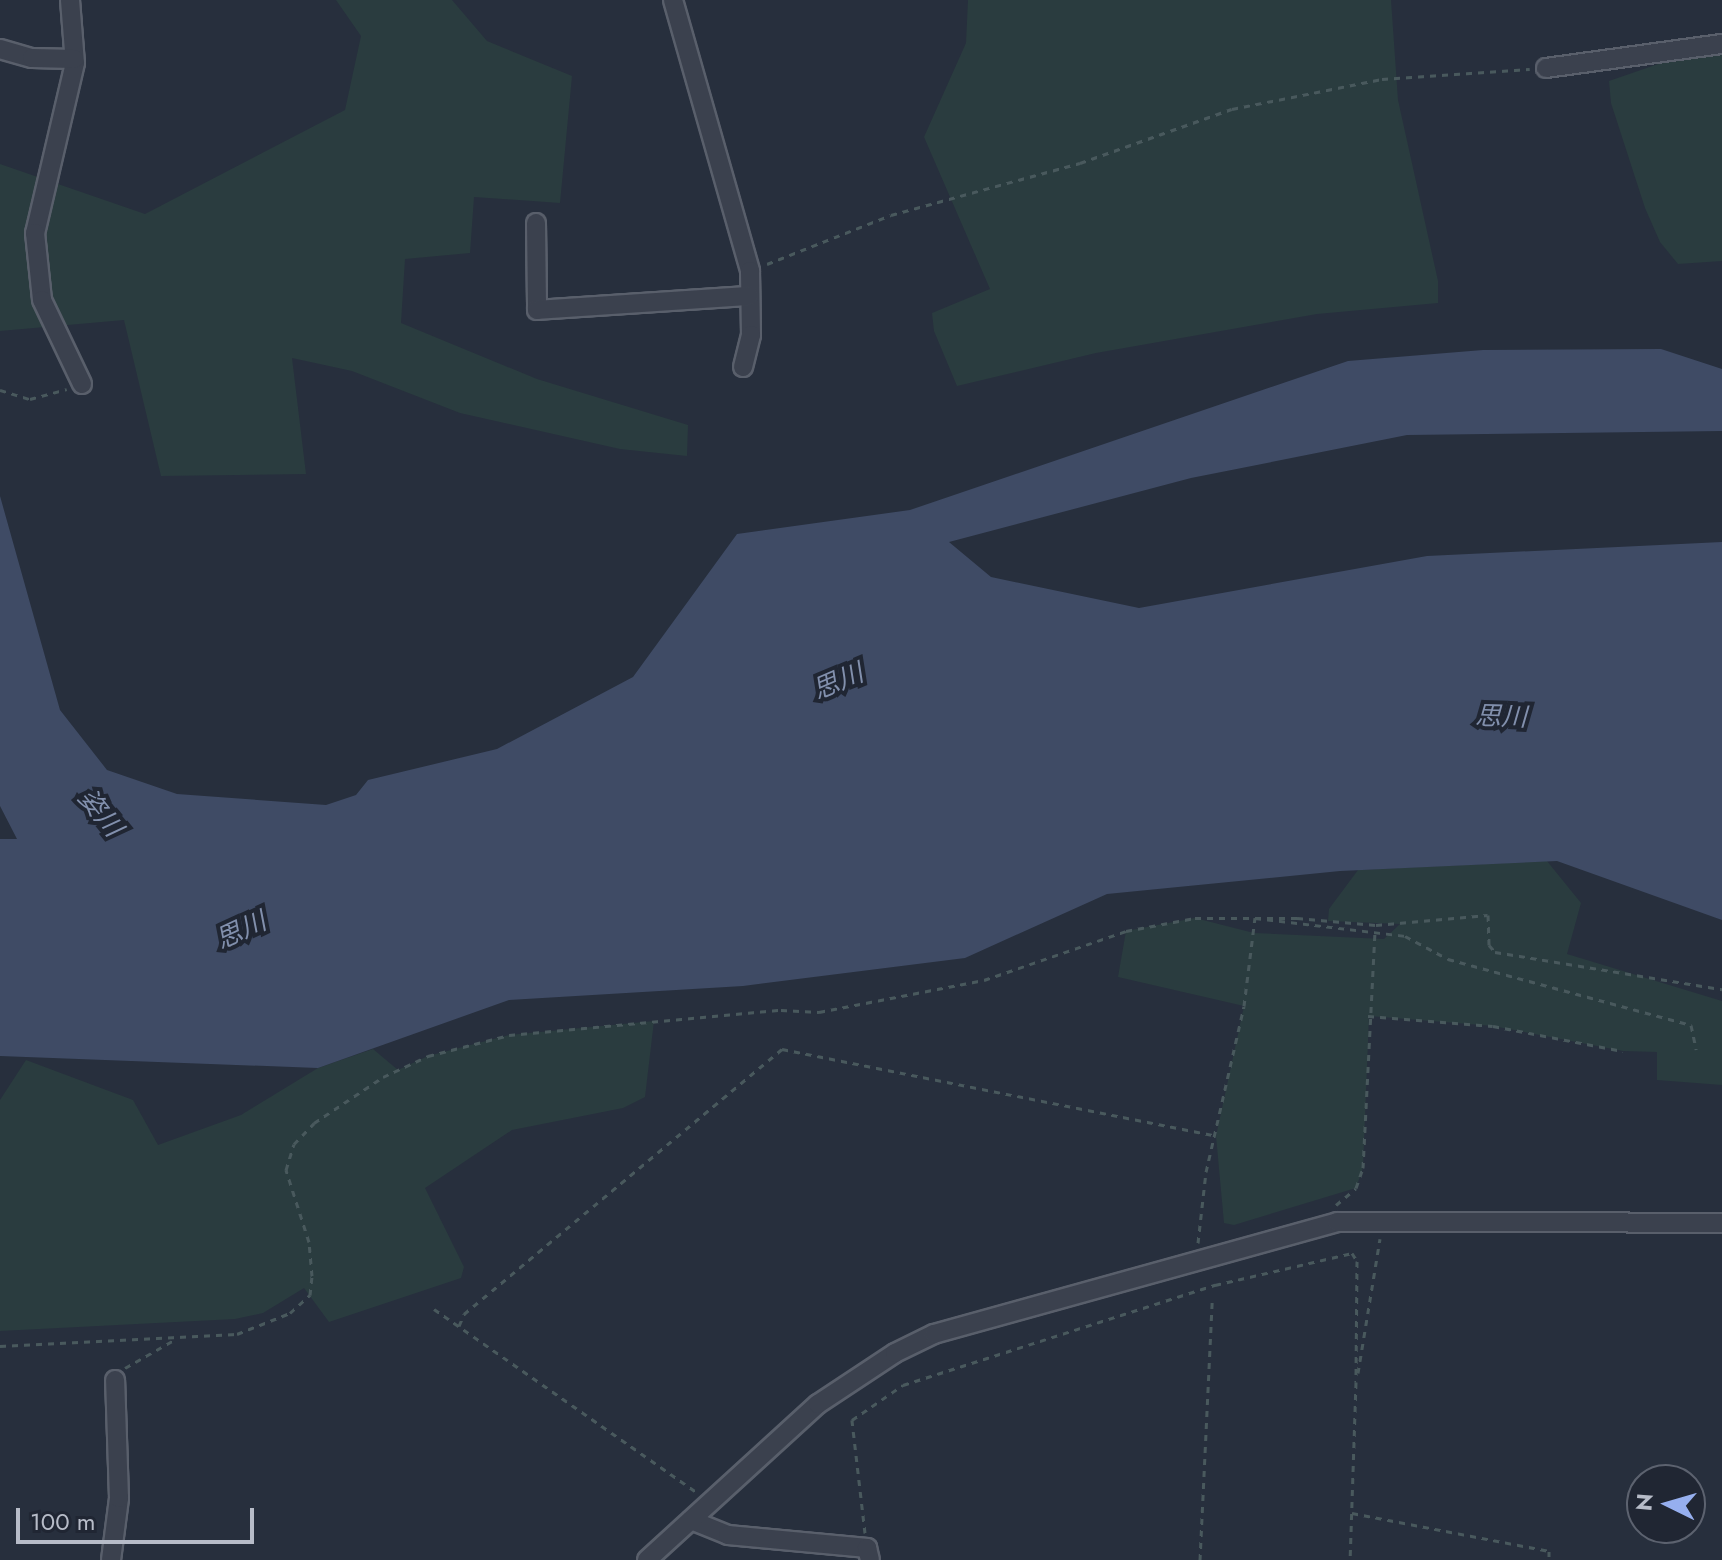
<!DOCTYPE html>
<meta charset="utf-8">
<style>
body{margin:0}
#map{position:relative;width:1722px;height:1560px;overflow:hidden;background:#272f3d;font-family:Jost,"Noto Sans JP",sans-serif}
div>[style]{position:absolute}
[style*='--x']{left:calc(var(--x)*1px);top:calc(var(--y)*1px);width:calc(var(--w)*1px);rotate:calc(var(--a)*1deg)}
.green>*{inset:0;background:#2a3c3f}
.water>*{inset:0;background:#3f4b65}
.path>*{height:3px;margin-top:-1.5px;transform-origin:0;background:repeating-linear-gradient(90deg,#49595d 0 6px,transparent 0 12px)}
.roads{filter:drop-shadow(2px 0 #595f6b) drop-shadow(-2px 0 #595f6b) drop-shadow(0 2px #595f6b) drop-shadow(0 -2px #595f6b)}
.minor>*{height:18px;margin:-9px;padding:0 9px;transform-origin:9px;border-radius:9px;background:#3b414e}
span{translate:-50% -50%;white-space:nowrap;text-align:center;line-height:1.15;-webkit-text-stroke:8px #202633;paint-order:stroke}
.water-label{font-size:26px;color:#8290ad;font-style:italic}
.north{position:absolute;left:1626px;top:1464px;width:80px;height:80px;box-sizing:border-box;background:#202633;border:2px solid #5c626f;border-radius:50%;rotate:275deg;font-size:22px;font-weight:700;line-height:32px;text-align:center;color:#b7bcc8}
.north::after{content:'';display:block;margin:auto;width:28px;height:36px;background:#96afef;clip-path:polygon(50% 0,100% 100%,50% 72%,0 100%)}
.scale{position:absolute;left:16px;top:1508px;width:238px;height:36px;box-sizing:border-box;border:4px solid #b7bcc8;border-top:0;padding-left:10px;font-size:24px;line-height:28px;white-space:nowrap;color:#b7bcc8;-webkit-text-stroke:6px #202633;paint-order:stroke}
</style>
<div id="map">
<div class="green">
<div style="clip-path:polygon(336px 0,452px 0,487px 41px,572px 76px,560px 203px,474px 197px,470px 253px,405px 259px,401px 323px,537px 379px,688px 425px,687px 456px,620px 449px,460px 413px,352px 371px,292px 358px,306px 474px,161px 476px,124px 320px,0 331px,0 164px,145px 214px,345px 110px,361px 36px)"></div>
<div style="clip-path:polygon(968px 0,1391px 0,1398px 100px,1438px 281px,1438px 303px,1317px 314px,1096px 353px,957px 386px,934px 331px,932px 313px,990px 289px,924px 137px,966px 43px)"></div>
<div style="clip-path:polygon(1722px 42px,1722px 261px,1678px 264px,1660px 242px,1645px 208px,1611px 103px,1609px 81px)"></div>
<div style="clip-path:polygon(1547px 861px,1581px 903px,1567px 954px,1722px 1001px,1722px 1085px,1657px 1080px,1657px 1052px,1623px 1051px,1493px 1026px,1369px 1016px,1363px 1168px,1356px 1188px,1234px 1225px,1224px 1223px,1216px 1136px,1244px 1006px,1118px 977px,1126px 931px,1195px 918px,1254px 933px,1384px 939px,1400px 924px,1328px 921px,1329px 909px,1358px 870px)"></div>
<div style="clip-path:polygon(654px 1021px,645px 1097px,623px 1108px,512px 1130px,425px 1188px,464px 1267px,461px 1278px,329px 1322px,304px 1288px,263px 1313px,235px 1319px,0 1331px,0 1100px,26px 1060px,133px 1100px,158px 1145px,241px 1115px,318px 1068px,373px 1049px,398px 1070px,428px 1056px,509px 1035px)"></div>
</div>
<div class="water">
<div style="clip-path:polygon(1661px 349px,1722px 369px,1722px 431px,1407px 435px,1191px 478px,949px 542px,991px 577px,1139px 608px,1427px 556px,1722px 542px,1722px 920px,1557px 861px,1340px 871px,1107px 894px,965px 958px,743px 986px,509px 1000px,318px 1068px,0 1056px,0 839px,17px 839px,0 806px,0 496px,60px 710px,107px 770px,177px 794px,326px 805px,356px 795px,368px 780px,497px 749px,633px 677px,737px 534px,910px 510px,1348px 361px,1483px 350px)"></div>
</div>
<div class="path">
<div style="--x:767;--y:264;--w:133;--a:-21.6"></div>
<div style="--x:891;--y:215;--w:196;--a:-15.4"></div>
<div style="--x:1080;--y:163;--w:161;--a:-19.6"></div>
<div style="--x:1232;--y:109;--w:153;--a:-11.3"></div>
<div style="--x:1382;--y:79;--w:148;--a:-3.9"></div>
<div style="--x:0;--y:390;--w:31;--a:17"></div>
<div style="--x:30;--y:399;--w:38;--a:-15"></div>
<div style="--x:1368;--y:1016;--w:125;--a:4.6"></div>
<div style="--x:1493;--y:1026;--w:132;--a:10.9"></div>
<div style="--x:1336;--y:1205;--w:26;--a:-40"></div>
<div style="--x:1356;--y:1188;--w:21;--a:-71"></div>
<div style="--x:1363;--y:1168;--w:234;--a:-87.1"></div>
<div style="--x:1198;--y:1243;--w:71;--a:-83.6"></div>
<div style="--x:1206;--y:1172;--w:170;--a:-77.1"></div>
<div style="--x:1244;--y:1006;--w:89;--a:-82.9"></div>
<div style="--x:1255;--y:918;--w:151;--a:6.8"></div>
<div style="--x:1405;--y:936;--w:49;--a:28.1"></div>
<div style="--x:1448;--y:959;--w:252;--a:15.2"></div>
<div style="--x:1691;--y:1025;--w:25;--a:78"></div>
<div style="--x:434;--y:1309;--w:322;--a:34.9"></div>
<div style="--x:459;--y:1326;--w:13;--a:-67"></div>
<div style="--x:464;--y:1314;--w:414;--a:-39.8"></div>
<div style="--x:782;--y:1049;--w:443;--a:11.3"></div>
<div style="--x:0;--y:1346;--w:237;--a:-2.9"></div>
<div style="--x:237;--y:1334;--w:57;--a:-21.6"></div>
<div style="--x:290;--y:1313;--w:27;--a:-42"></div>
<div style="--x:310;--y:1295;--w:19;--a:-84"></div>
<div style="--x:312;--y:1276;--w:34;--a:-95"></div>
<div style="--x:309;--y:1242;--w:76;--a:-107.7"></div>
<div style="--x:286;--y:1170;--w:27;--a:-73"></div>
<div style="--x:294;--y:1144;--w:29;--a:-46"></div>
<div style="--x:314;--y:1123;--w:83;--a:-33.7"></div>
<div style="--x:383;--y:1077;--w:50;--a:-25"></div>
<div style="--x:428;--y:1056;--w:84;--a:-14.5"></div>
<div style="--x:509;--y:1035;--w:273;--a:-5.3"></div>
<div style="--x:781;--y:1010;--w:38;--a:3"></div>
<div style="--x:819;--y:1012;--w:168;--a:-11"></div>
<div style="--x:984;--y:980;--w:150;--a:-19"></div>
<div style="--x:1126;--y:931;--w:70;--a:-10.7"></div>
<div style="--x:1195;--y:918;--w:102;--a:0"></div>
<div style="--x:1297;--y:918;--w:79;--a:5.1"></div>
<div style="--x:1376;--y:925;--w:112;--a:-5.1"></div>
<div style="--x:1488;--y:915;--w:30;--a:88"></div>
<div style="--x:1489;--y:945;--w:9;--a:49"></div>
<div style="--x:1495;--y:952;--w:230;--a:9.3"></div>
<div style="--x:125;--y:1368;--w:56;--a:-29.7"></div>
<div style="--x:1358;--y:1373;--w:136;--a:-80.7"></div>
<div style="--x:1352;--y:1513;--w:201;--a:10.9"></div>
<div style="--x:1549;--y:1551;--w:9;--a:90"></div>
<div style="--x:865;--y:1533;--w:114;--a:-96.6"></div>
<div style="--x:852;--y:1420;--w:62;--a:-34.5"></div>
<div style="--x:903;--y:1385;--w:328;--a:-17.8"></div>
<div style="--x:1215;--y:1285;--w:141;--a:-13.1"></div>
<div style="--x:1352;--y:1253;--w:9;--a:58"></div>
<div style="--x:1357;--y:1261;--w:121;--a:90.5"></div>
<div style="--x:1356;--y:1382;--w:178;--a:91.9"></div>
<div style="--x:1200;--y:1560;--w:259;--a:-87.3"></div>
</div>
<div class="roads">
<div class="minor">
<div style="--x:70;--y:0;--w:63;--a:85.5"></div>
<div style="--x:75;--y:63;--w:175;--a:103.2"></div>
<div style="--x:35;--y:233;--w:67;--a:84"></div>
<div style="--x:42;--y:300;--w:93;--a:64.5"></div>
<div style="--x:673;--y:0;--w:282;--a:74.1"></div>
<div style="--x:750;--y:271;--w:64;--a:89.1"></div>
<div style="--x:751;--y:335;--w:33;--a:104"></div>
<div style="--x:0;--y:49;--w:33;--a:16"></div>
<div style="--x:32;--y:58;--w:42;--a:1.4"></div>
<div style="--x:1546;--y:68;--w:178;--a:-7.8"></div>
<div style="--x:536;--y:223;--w:87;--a:89.3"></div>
<div style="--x:537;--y:310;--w:213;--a:-3.8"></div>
<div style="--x:691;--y:1520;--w:40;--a:22"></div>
<div style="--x:728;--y:1535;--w:140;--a:5.3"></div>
<div style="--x:867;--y:1548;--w:12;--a:76"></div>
<div style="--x:111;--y:1560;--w:63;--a:-82.6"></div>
<div style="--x:119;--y:1498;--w:118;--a:-91.9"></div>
<div style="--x:647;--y:1560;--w:231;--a:-42.4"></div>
<div style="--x:818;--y:1404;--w:92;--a:-33.5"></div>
<div style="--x:895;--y:1353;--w:43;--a:-26"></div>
<div style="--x:934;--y:1334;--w:418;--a:-15.5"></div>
<div style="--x:1337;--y:1222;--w:385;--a:0.1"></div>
</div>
</div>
<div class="water-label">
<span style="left:838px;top:682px;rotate:-23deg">思川</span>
<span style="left:1501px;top:717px;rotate:2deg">思川</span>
<span style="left:100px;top:813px;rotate:51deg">姿川</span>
<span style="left:241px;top:931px;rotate:-25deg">思川</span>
</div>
<div class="north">N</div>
<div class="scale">100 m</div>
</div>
